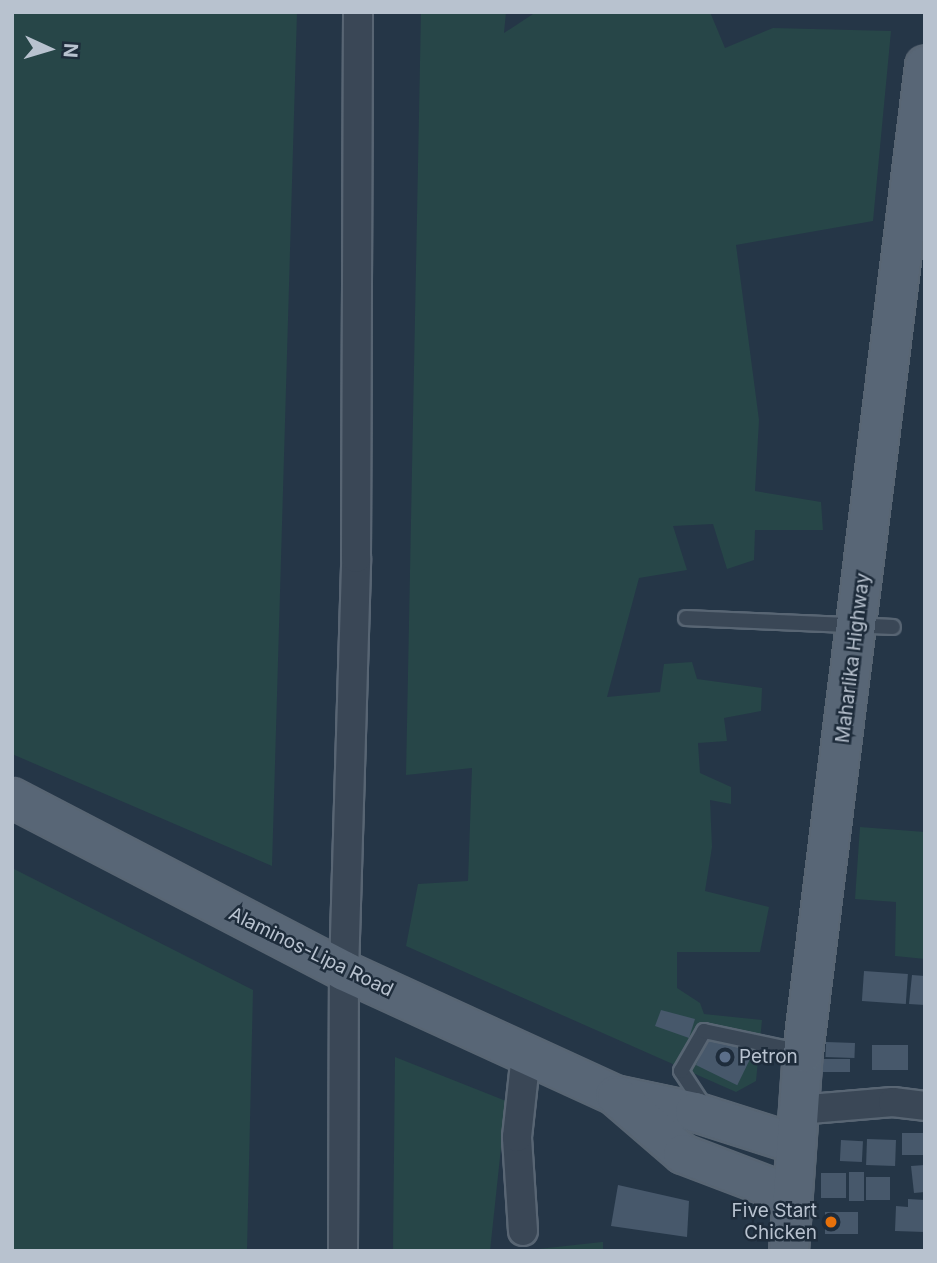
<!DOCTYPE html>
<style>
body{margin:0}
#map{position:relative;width:937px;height:1263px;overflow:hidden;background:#253647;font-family:Inter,sans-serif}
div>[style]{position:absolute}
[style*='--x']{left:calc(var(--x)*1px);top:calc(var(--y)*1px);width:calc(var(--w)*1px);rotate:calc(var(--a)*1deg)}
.green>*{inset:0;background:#274648}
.building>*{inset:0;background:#47586b;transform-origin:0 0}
.roads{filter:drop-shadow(2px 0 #586573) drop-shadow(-2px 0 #586573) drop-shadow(0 2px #586573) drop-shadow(0 -2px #586573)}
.service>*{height:14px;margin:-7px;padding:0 7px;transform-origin:7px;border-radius:7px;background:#3a4756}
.minor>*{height:28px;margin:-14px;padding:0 14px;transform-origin:14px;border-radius:14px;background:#3a4756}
.primary>*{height:38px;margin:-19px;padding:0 19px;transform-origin:19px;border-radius:19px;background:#586676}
.dots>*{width:19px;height:19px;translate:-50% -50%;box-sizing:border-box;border:4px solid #1e2c3b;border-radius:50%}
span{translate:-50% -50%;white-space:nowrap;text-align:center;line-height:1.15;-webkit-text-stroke:5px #1e2c3b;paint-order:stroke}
.street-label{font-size:19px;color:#b8c2cf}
.poi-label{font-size:19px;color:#b8c2cf}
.left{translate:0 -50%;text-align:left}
.right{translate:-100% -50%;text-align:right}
.frame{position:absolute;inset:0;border:14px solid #b8c2cf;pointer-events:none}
.north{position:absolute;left:14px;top:14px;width:70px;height:70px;-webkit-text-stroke:5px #1e2c3b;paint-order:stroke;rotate:94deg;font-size:19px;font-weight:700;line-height:28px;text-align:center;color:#b8c2cf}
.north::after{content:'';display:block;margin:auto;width:24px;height:32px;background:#b8c2cf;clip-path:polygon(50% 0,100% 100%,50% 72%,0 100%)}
</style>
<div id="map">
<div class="green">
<div style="clip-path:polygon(12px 12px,297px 12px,272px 866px,12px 754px)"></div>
<div style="clip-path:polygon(421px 12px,506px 12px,504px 33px,536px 12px,710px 12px,725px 48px,773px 28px,891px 31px,873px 221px,736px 245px,759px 420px,755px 491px,821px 502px,823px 530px,755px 530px,754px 560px,727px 569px,713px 524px,673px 526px,687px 570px,639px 578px,607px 697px,660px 692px,664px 664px,692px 662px,697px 679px,762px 688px,761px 711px,724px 718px,727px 741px,698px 743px,700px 773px,731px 787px,731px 804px,710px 800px,712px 847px,705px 891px,769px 907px,760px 952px,677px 952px,677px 988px,700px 1003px,704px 1014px,762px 1020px,756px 1081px,736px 1092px,406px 946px,418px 884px,468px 881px,472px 768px,406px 775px)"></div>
<div style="clip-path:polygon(860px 827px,925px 832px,925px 959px,895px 956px,896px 902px,855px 899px)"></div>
<div style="clip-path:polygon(12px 868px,253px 990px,247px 1251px,12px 1251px)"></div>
<div style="clip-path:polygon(395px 1057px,506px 1101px,490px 1251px,393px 1251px)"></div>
<div style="clip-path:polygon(603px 1242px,603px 1251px,520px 1251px,602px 1242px)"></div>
</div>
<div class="building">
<div style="left:864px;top:971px;width:44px;height:30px;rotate:4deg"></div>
<div style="clip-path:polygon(912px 975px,925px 976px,925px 1005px,909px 1004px)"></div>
<div style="clip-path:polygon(661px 1010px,695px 1019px,689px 1038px,655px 1026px)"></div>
<div style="left:713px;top:1030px;width:46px;height:39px;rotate:26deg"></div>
<div style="left:826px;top:1042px;width:29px;height:15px;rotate:2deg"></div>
<div style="left:872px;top:1045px;width:36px;height:25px"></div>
<div style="left:823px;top:1059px;width:27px;height:13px"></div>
<div style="left:925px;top:1133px;width:22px;height:23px;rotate:90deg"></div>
<div style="left:867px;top:1139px;width:29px;height:26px;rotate:2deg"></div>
<div style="left:841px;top:1140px;width:22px;height:21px;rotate:3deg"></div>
<div style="clip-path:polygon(925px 1165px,925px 1192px,914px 1193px,911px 1166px)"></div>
<div style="left:849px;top:1172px;width:15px;height:29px"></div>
<div style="left:846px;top:1173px;width:25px;height:25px;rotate:90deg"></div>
<div style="left:866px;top:1177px;width:24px;height:23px"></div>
<div style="clip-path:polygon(618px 1185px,689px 1201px,687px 1237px,611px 1226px)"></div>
<div style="clip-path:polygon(908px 1199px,925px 1200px,925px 1232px,895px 1231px,896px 1206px,908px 1207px)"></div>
<div style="left:825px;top:1212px;width:33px;height:22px"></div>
</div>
<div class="roads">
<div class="service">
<div style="--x:686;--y:618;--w:207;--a:2.5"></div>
<div style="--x:704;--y:1106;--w:42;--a:-123.3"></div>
<div style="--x:681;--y:1071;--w:46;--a:-60.1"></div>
<div style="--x:704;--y:1031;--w:100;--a:12.1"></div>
</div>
<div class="minor">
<div style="--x:798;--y:1110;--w:95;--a:-4.8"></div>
<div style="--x:893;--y:1102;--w:32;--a:7"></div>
<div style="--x:523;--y:1231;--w:94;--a:-93.7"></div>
<div style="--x:517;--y:1137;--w:83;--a:-83.8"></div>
<div style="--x:343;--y:1251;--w:280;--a:-89.8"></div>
<div style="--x:344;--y:971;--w:413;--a:-88.3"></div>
<div style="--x:356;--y:558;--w:546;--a:-89.79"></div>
</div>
<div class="primary">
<div style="--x:12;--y:798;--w:374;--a:27.5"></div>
<div style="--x:344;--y:971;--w:298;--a:24.6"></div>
<div style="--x:615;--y:1095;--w:82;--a:12"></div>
<div style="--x:695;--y:1112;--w:105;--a:17.7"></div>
<div style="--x:617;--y:1097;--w:87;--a:40.8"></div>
<div style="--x:683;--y:1154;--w:116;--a:20.8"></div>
<div style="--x:789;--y:1251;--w:198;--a:-86"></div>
<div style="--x:803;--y:1053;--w:995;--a:-82.95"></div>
</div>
</div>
<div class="dots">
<div style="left:725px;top:1057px;background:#5c6f8a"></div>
<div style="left:831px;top:1222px;background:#e8710a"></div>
</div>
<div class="street-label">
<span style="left:853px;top:658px;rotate:-83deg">Maharlika Highway</span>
<span style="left:311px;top:952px;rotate:26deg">Alaminos-Lipa Road</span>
</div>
<div class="poi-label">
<span class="left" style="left:739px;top:1057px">Petron</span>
<span class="right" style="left:817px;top:1222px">Five Start<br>Chicken</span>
</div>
<div class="frame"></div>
<div class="north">N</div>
</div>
